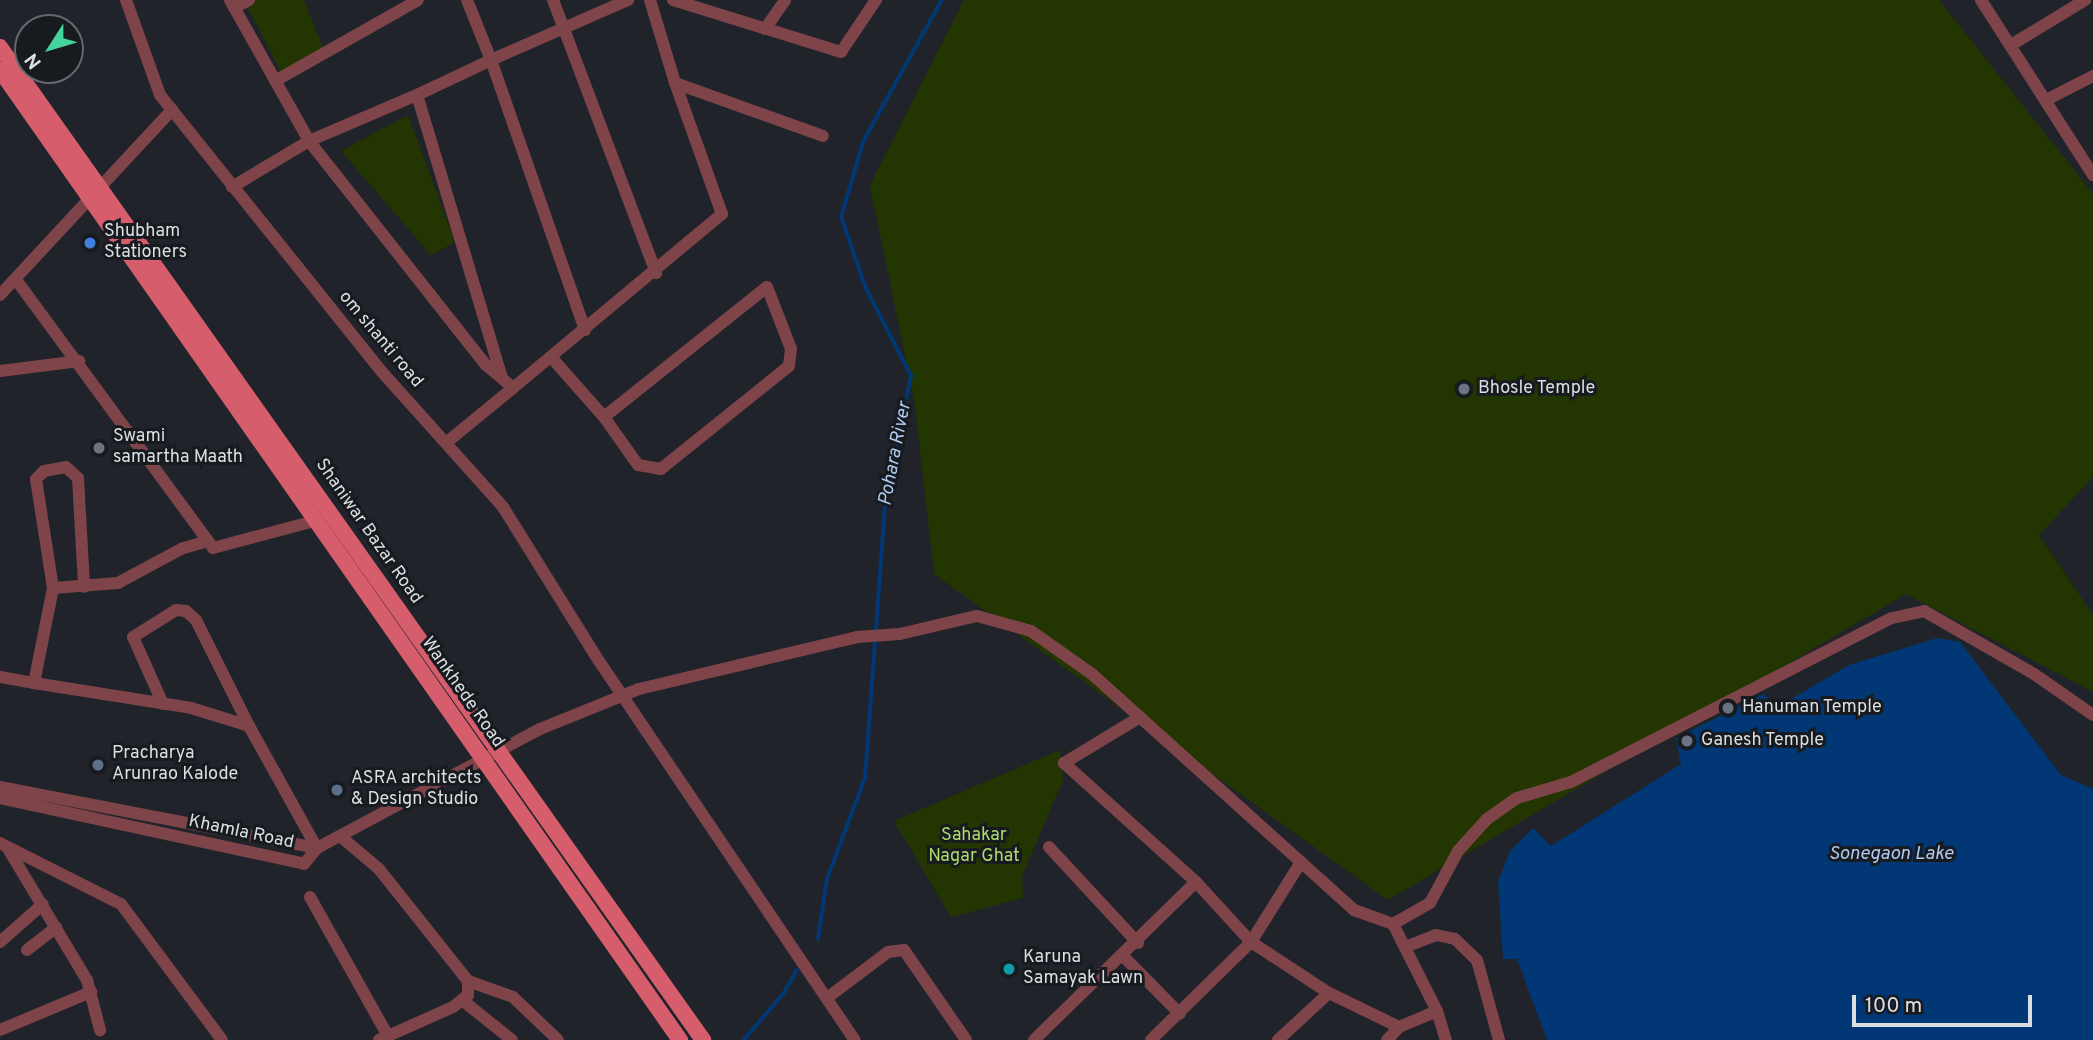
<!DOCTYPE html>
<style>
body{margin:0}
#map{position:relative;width:2093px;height:1040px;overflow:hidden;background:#20242a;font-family:Overpass,sans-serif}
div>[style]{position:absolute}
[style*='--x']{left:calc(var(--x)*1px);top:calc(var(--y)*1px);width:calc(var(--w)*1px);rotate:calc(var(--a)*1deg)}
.green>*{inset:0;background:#233500}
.water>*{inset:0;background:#003774}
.stream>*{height:3.5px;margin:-1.75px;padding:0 1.75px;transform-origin:1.75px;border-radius:1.75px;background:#003774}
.minor>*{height:12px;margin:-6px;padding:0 6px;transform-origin:6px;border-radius:6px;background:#7e4449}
.major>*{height:16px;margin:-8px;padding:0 8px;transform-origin:8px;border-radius:8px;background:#d65e6c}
.dots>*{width:19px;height:19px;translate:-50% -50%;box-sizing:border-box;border:4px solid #171b20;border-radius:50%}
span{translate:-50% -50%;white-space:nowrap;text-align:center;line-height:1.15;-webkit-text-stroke:6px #171b20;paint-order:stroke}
.poi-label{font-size:18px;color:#dbdee2}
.left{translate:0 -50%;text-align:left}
.street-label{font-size:18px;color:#dbdee2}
.park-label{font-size:18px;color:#adda6b}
.water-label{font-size:19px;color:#afcaef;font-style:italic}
.north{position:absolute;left:14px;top:14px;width:70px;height:70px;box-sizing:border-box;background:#171b20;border:2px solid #65696e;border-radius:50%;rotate:233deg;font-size:19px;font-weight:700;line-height:28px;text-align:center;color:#dbdee2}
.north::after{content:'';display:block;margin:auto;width:24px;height:32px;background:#46d49e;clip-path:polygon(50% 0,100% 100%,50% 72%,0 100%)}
.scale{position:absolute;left:1852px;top:995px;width:180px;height:32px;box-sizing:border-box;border:4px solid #dbdee2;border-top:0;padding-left:9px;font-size:21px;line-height:24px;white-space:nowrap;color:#dbdee2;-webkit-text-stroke:5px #171b20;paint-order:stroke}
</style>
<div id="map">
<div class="green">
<div style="clip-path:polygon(249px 0,304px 0,324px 50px,281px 72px,245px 2px)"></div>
<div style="clip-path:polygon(964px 0,1939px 0,2093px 194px,2093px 477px,2039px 535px,2093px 615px,2093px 692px,1906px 594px,1388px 900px,934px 574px,915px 405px,870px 185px)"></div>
<div style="clip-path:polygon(408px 115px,455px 242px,431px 255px,341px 151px)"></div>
<div style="clip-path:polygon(1060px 750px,1063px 780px,1022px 876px,1023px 898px,951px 917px,894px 821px)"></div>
</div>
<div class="water">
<div style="clip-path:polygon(1937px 638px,1960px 642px,2061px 775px,2093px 789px,2093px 1040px,1547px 1040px,1517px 959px,1503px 959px,1498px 882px,1510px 851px,1533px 828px,1551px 846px,1681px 764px,1676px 738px,1764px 694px,1776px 708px,1849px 665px)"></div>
</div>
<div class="stream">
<div style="--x:818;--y:939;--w:61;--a:-81.5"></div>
<div style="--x:827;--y:879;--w:108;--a:-69.4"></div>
<div style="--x:865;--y:778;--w:284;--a:-85.8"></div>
<div style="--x:886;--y:495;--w:122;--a:-78.1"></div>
<div style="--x:911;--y:376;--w:98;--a:-117.3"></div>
<div style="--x:866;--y:289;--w:76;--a:-109.1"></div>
<div style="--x:841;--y:217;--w:80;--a:-73.4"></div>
<div style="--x:864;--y:140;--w:160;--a:-60.9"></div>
<div style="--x:744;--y:1040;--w:62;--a:-49.6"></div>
<div style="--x:784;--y:993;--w:26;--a:-61"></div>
</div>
<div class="minor">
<div style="--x:126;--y:0;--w:101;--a:70.3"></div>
<div style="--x:160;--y:95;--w:355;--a:51.3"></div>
<div style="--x:382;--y:372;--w:181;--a:48.1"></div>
<div style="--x:503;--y:507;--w:181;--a:58.1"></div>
<div style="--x:599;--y:661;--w:457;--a:56"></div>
<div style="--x:230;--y:0;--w:162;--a:60.7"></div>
<div style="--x:309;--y:141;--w:117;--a:-23.1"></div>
<div style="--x:467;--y:0;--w:65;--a:68.2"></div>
<div style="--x:491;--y:60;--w:150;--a:-23.7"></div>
<div style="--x:553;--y:0;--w:292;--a:69.3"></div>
<div style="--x:650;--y:0;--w:87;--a:73.2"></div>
<div style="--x:673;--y:0;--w:176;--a:17.2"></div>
<div style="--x:841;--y:52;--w:63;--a:-56.1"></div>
<div style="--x:1981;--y:0;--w:208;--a:57.4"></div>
<div style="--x:234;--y:8;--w:17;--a:-28"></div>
<div style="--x:765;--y:29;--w:35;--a:-55"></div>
<div style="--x:2011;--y:45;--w:87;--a:-31.3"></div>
<div style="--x:275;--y:81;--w:164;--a:-29.5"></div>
<div style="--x:2048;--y:99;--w:51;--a:-27.1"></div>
<div style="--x:232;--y:187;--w:90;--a:-30.9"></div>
<div style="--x:309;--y:141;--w:285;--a:51.7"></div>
<div style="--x:486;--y:365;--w:35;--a:40"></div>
<div style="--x:513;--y:388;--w:85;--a:140.7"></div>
<div style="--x:17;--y:281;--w:331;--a:53.7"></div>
<div style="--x:213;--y:548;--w:109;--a:-14.9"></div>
<div style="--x:0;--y:295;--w:253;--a:-47.1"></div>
<div style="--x:551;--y:357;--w:80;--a:48.5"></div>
<div style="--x:604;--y:417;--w:208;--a:-38.6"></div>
<div style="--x:767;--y:287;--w:66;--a:68.8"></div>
<div style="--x:791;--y:349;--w:17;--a:97"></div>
<div style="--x:789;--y:366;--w:164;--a:141.2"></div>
<div style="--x:661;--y:469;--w:23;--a:-170"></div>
<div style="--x:638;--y:465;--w:59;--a:-125.3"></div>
<div style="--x:0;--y:371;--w:80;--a:-7.2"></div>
<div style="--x:502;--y:378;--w:295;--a:-106.7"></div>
<div style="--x:417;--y:95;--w:82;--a:-25.3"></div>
<div style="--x:491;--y:60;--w:286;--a:70.8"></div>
<div style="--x:513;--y:388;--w:272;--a:-39.8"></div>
<div style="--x:722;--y:214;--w:139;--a:-109.7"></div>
<div style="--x:675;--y:83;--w:157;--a:19.7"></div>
<div style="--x:208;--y:541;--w:26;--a:164"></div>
<div style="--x:183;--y:548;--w:74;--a:151.7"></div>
<div style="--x:118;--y:583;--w:65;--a:175.6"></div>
<div style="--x:53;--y:588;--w:97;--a:101.3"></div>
<div style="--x:34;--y:683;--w:159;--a:9"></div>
<div style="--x:191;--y:708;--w:61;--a:17.2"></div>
<div style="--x:249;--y:726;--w:140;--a:60.9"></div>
<div style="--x:53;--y:588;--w:110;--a:-98.9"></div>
<div style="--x:36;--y:479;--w:11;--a:-45"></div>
<div style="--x:44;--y:471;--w:22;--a:-10"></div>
<div style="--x:66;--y:467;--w:16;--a:43"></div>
<div style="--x:78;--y:478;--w:109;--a:86.8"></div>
<div style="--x:0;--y:677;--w:35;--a:10"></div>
<div style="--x:163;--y:704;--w:73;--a:-114.1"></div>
<div style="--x:133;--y:637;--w:51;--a:-32.1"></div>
<div style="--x:176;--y:610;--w:10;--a:6"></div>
<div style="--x:186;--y:611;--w:13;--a:42"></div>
<div style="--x:196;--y:620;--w:119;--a:63.4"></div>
<div style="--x:1140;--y:717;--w:89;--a:148.8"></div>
<div style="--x:1064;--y:763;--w:178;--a:42"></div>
<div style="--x:1196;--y:882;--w:81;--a:47.5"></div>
<div style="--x:1251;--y:942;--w:140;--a:135.6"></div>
<div style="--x:0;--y:787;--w:323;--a:10.9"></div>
<div style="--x:0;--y:798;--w:311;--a:12.2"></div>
<div style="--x:304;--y:864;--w:21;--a:-51"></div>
<div style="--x:317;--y:848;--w:253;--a:-28.1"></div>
<div style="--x:540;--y:729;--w:107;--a:-22"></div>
<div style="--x:639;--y:689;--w:224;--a:-13.4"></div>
<div style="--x:857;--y:637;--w:43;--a:-4"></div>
<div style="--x:900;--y:634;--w:79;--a:-13.2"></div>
<div style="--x:977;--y:616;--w:56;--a:15.5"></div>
<div style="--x:1031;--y:631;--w:75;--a:35.2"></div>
<div style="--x:1092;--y:674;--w:353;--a:42"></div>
<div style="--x:1354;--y:910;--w:41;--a:19.7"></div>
<div style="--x:1393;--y:924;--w:43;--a:-29.6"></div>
<div style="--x:1430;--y:903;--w:59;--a:-61.7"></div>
<div style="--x:1458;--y:851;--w:43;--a:-47.8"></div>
<div style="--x:1487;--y:819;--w:37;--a:-35"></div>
<div style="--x:1517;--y:798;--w:56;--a:-16.5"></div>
<div style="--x:1571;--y:782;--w:360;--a:-27.1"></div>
<div style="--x:1892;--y:618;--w:33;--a:-12"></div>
<div style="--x:1924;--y:611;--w:127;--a:29.8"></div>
<div style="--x:2034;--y:674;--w:72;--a:34.8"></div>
<div style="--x:340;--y:836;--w:51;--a:40.2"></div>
<div style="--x:379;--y:869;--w:143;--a:51.5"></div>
<div style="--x:468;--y:981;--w:14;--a:90"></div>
<div style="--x:468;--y:995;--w:19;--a:141"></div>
<div style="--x:453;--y:1007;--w:81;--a:156"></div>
<div style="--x:0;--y:843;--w:136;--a:26.8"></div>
<div style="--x:121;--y:904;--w:169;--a:53.4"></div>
<div style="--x:7;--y:847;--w:155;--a:59"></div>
<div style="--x:87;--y:980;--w:52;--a:75.4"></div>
<div style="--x:1049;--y:847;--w:131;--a:47.2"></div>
<div style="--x:1301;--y:862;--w:94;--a:122"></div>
<div style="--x:1251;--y:942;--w:93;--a:33.2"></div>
<div style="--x:1329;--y:993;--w:78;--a:25.9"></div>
<div style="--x:1399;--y:1027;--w:41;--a:-22.8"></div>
<div style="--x:1437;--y:1011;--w:97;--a:-116.8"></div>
<div style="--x:310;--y:897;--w:159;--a:60.7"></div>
<div style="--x:0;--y:942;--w:57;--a:-41.5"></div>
<div style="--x:1405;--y:947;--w:33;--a:-21"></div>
<div style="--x:1436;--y:935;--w:19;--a:12"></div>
<div style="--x:1455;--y:939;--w:30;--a:44"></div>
<div style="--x:1477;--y:960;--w:83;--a:74.6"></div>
<div style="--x:27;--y:950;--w:37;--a:-38"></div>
<div style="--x:1123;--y:956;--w:81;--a:45.5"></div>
<div style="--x:468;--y:981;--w:48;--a:19.6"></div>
<div style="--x:513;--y:997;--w:62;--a:43.7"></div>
<div style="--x:827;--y:998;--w:76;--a:-37"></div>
<div style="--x:888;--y:952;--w:16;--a:-7"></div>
<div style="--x:904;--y:950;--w:109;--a:55.4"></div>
<div style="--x:462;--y:1000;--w:64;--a:38.7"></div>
<div style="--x:1437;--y:1011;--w:30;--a:73"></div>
<div style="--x:0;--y:1030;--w:99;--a:-22.7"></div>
<div style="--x:1034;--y:1040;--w:226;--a:-44.3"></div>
<div style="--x:1278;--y:1040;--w:69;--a:-42.7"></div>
<div style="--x:1387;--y:1040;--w:18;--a:-47"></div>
</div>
<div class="major">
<div style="--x:0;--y:47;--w:1217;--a:54.7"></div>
<div style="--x:0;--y:70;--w:1185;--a:54.97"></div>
</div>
<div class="dots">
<div style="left:90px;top:243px;background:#3f7fe0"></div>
<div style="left:1464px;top:389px;background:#6b7280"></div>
<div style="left:99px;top:448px;background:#6b7280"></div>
<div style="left:1728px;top:708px;background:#6b7280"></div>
<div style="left:1687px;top:741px;background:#6b7280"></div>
<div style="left:98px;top:765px;background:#5c6f8a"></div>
<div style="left:337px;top:790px;background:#5c6f8a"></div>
<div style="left:1009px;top:969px;background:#0f9aa8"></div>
</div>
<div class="poi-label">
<span class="left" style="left:104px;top:243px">Shubham<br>Stationers</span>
<span class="left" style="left:1478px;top:389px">Bhosle Temple</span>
<span class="left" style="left:113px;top:448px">Swami<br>samartha Maath</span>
<span class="left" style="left:1742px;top:708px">Hanuman Temple</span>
<span class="left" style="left:1701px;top:741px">Ganesh Temple</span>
<span class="left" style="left:112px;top:765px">Pracharya<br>Arunrao Kalode</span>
<span class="left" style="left:351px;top:790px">ASRA architects<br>&amp; Design Studio</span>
<span class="left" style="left:1023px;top:969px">Karuna<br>Samayak Lawn</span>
</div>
<div class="street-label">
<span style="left:380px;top:340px;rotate:50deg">om shanti road</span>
<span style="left:368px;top:532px;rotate:55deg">Shaniwar Bazar Road</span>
<span style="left:462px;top:693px;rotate:55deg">Wankhede Road</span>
<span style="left:241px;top:833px;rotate:12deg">Khamla Road</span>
</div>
<div class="park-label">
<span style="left:974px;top:847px">Sahakar<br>Nagar Ghat</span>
</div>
<div class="water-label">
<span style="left:896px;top:454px;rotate:-79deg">Pohara River</span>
<span style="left:1891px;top:855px">Sonegaon Lake</span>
</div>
<div class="north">N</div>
<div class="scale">100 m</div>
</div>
